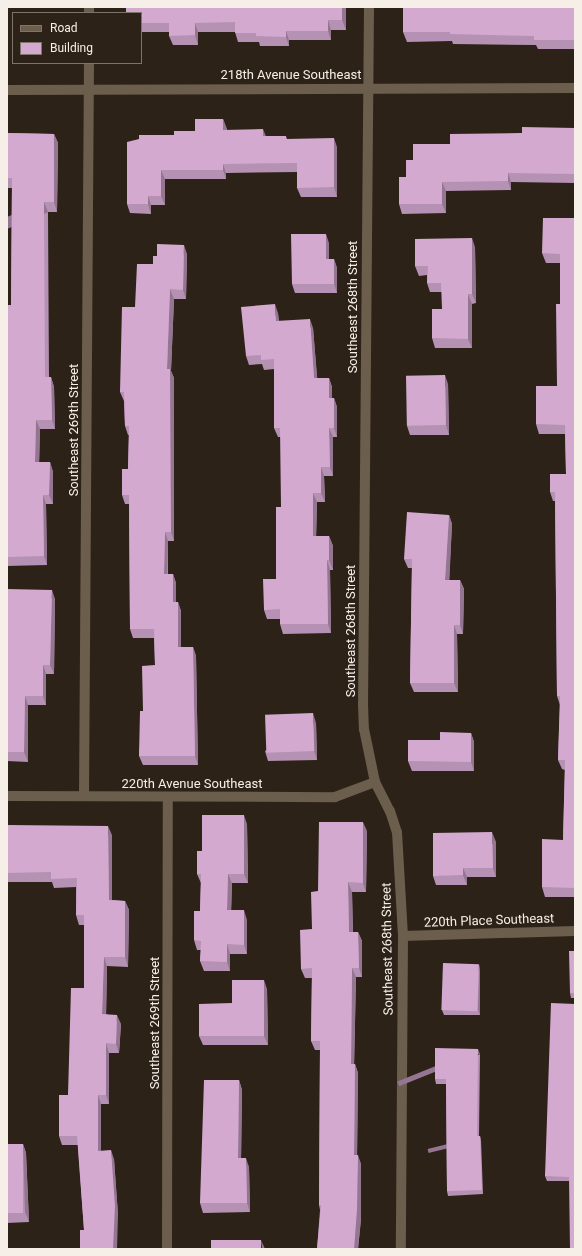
<!DOCTYPE html>
<style>
body{margin:0}
#map{position:relative;width:582px;height:1256px;overflow:hidden;background:#2d2218;font-family:Roboto,sans-serif}
div>[style]{position:absolute}
[style*='--x']{left:calc(var(--x)*1px);top:calc(var(--y)*1px);width:calc(var(--w)*1px);rotate:calc(var(--a)*1deg)}
.street>*{height:10px;margin:-5px;padding:0 5px;transform-origin:5px;border-radius:5px;background:#6b5e4c}
.wall>*{inset:0;background:#b591b3;transform-origin:0 0}
.shaded-wall>*{inset:0;background:#947692;transform-origin:0 0}
.building>*{inset:0;background:#d3a9d0;transform-origin:0 0}
span{translate:-50% -50%;white-space:nowrap;text-align:center;line-height:1.15;-webkit-text-stroke:4px #2d2218;paint-order:stroke}
.street-label{font-size:13px;color:#f6efe8}
.frame{position:absolute;inset:0;border:8px solid #f6efe8;pointer-events:none}
.legend{position:absolute;left:12px;top:12px;width:130px;height:52px;box-sizing:border-box;background:#2d2218;border:1px solid #7d746b;margin:0;padding:5px 7px;list-style:none;font-size:12px;color:#f6efe8}
.legend li{display:flex;align-items:center;gap:8px;height:20px}
.legend b{width:20px;border:1px solid #7d746b}
</style>
<div id="map">
<div class="street">
<div style="--x:369;--y:7;--w:697;--a:90.49"></div>
<div style="--x:363;--y:704;--w:25;--a:88"></div>
<div style="--x:364;--y:729;--w:54;--a:78.3"></div>
<div style="--x:375;--y:782;--w:33;--a:63"></div>
<div style="--x:390;--y:811;--w:22;--a:72"></div>
<div style="--x:397;--y:832;--w:104;--a:86.7"></div>
<div style="--x:403;--y:936;--w:313;--a:90.4"></div>
<div style="--x:89;--y:13;--w:6;--a:-90"></div>
<div style="--x:7;--y:90;--w:568;--a:-0.2"></div>
<div style="--x:7;--y:796;--w:328;--a:0.2"></div>
<div style="--x:335;--y:797;--w:43;--a:-20.6"></div>
<div style="--x:84;--y:796;--w:733;--a:-89.61"></div>
<div style="--x:403;--y:936;--w:172;--a:-1.7"></div>
<div style="--x:167;--y:1249;--w:452;--a:-89.9"></div>
</div>
<div class="wall">
<div style="left:25px;top:7px;width:32px;height:1px"></div>
<div style="clip-path:polygon(346px 7px,346px 30px,331px 30px,331px 40px,289px 40px,289px 46px,260px 46px,259px 42px,238px 42px,235px 32px,198px 32px,198px 45px,173px 45px,169px 36px,169px 32px,141px 32px,141px 13px)"></div>
<div style="clip-path:polygon(575px 7px,575px 49px,538px 49px,536px 45px,453px 44px,452px 41px,407px 42px,403px 32px)"></div>
<div style="clip-path:polygon(223px 119px,227px 130px,266px 136px,286px 136px,287px 139px,337px 147px,337px 197px,301px 197px,297px 188px,297px 172px,226px 173px,226px 179px,165px 179px,165px 205px,151px 205px,151px 214px,130px 213px,127px 204px,174px 135px,195px 131px)"></div>
<div style="clip-path:polygon(575px 128px,575px 183px,511px 182px,511px 190px,446px 191px,446px 213px,402px 214px,399px 204px,406px 177px,413px 160px,450px 144px,522px 133px)"></div>
<div style="clip-path:polygon(7px 133px,54px 134px,58px 143px,57px 212px,48px 212px,49px 377px,51px 377px,54px 387px,55px 429px,40px 429px,39px 462px,50px 462px,53px 472px,53px 504px,46px 504px,47px 565px,7px 566px,7px 305px,11px 305px,12px 188px,7px 188px)"></div>
<div style="clip-path:polygon(575px 218px,575px 897px,545px 897px,542px 887px,563px 840px,565px 770px,562px 769px,558px 760px,560px 705px,557px 696px,555px 501px,553px 501px,550px 492px,566px 474px,565px 434px,539px 434px,536px 424px,557px 386px,560px 304px,560px 263px,546px 263px,542px 253px)"></div>
<div style="clip-path:polygon(329px 243px,329px 259px,334px 259px,337px 268px,337px 293px,295px 293px,292px 284px)"></div>
<div style="clip-path:polygon(475px 247px,476px 303px,472px 304px,472px 348px,435px 348px,432px 338px,442px 309px,442px 292px,430px 292px,427px 283px,427px 275px,419px 276px,415px 266px)"></div>
<div style="clip-path:polygon(187px 254px,186px 299px,174px 299px,171px 371px,174px 378px,174px 541px,168px 541px,168px 574px,173px 574px,176px 583px,176px 602px,178px 602px,181px 611px,181px 647px,193px 647px,196px 656px,198px 765px,143px 765px,139px 756px,143px 711px,155px 665px,154px 638px,133px 638px,130px 629px,129px 504px,125px 504px,122px 495px,128px 469px,129px 435px,128px 435px,125px 426px,124px 401px,120px 392px,135px 307px,153px 264px,157px 256px)"></div>
<div style="clip-path:polygon(278px 313px,279px 321px,313px 328px,317px 378px,329px 378px,332px 387px,332px 398px,334px 398px,337px 407px,337px 437px,333px 437px,333px 476px,324px 476px,325px 502px,317px 502px,316px 536px,329px 536px,333px 546px,333px 570px,330px 570px,331px 633px,283px 634px,280px 624px,280px 619px,267px 619px,264px 610px,276px 579px,281px 507px,281px 437px,278px 437px,274px 428px,274px 369px,264px 370px,262px 364px,249px 365px,246px 356px)"></div>
<div style="clip-path:polygon(448px 384px,449px 435px,410px 435px,407px 426px)"></div>
<div style="clip-path:polygon(449px 515px,452px 524px,449px 580px,460px 580px,464px 589px,463px 634px,457px 634px,458px 692px,414px 692px,410px 683px,412px 568px,408px 568px,404px 559px)"></div>
<div style="clip-path:polygon(7px 589px,55px 599px,54px 674px,46px 674px,46px 705px,28px 705px,28px 762px,7px 761px)"></div>
<div style="clip-path:polygon(316px 723px,317px 760px,268px 761px,265px 751px)"></div>
<div style="clip-path:polygon(471px 733px,474px 742px,474px 771px,412px 771px,408px 761px,440px 740px)"></div>
<div style="clip-path:polygon(247px 824px,248px 883px,232px 883px,231px 910px,247px 920px,247px 954px,230px 954px,230px 971px,204px 971px,200px 961px,201px 950px,197px 950px,194px 940px,200px 911px,201px 883px,197px 874px,202px 851px)"></div>
<div style="clip-path:polygon(7px 825px,112px 835px,112px 900px,125px 901px,129px 910px,128px 967px,107px 966px,106px 1014px,121px 1024px,119px 1053px,109px 1053px,109px 1104px,101px 1104px,101px 1151px,114px 1159px,118px 1215px,84px 1230px,78px 1145px,62px 1145px,59px 1136px,68px 1095px,84px 988px,84px 925px,79px 925px,76px 915px,76px 887px,54px 888px,52px 882px,8px 882px,7px 879px)"></div>
<div style="clip-path:polygon(367px 831px,366px 892px,352px 892px,353px 932px,358px 932px,362px 941px,362px 977px,356px 977px,354px 1064px,355px 1064px,358px 1073px,357px 1155px,361px 1164px,361px 1219px,358px 1249px,317px 1249px,320px 1210px,319px 1205px,320px 1050px,315px 1050px,311px 1041px,312px 978px,305px 978px,301px 969px,312px 929px,318px 891px)"></div>
<div style="clip-path:polygon(496px 842px,496px 877px,467px 877px,467px 885px,436px 885px,433px 876px)"></div>
<div style="clip-path:polygon(575px 951px,575px 998px,571px 998px,570px 993px)"></div>
<div style="clip-path:polygon(480px 969px,480px 1015px,444px 1015px,442px 1010px)"></div>
<div style="clip-path:polygon(267px 989px,268px 1045px,203px 1045px,199px 1036px,232px 1003px)"></div>
<div style="clip-path:polygon(575px 1004px,569px 1181px,547px 1181px,545px 1176px)"></div>
<div style="clip-path:polygon(480px 1054px,479px 1136px,480px 1136px,481px 1140px,483px 1194px,448px 1196px,447px 1191px,446px 1084px,436px 1084px,435px 1079px)"></div>
<div style="clip-path:polygon(239px 1080px,242px 1090px,241px 1158px,249px 1167px,250px 1212px,203px 1213px,200px 1203px)"></div>
<div style="clip-path:polygon(7px 1144px,23px 1144px,26px 1153px,29px 1222px,7px 1223px)"></div>
</div>
<div class="shaded-wall">
<div style="clip-path:polygon(342px 7px,346px 7px,346px 30px,342px 20px)"></div>
<div style="clip-path:polygon(328px 20px,331px 30px,331px 40px,328px 31px)"></div>
<div style="clip-path:polygon(195px 23px,198px 32px,198px 45px,195px 35px)"></div>
<div style="clip-path:polygon(286px 31px,289px 40px,289px 46px,286px 37px)"></div>
<div style="clip-path:polygon(223px 119px,227px 129px,227px 139px,223px 130px)"></div>
<div style="clip-path:polygon(263px 129px,267px 139px,263px 136px)"></div>
<div style="clip-path:polygon(54px 134px,58px 143px,57px 212px,54px 202px)"></div>
<div style="clip-path:polygon(334px 138px,337px 147px,337px 197px,334px 187px)"></div>
<div style="clip-path:polygon(223px 164px,226px 173px,226px 179px,223px 170px)"></div>
<div style="clip-path:polygon(161px 170px,165px 179px,165px 205px,161px 196px)"></div>
<div style="clip-path:polygon(508px 173px,511px 182px,511px 190px,508px 181px)"></div>
<div style="clip-path:polygon(442px 182px,446px 191px,446px 213px,442px 204px)"></div>
<div style="clip-path:polygon(148px 196px,151px 205px,151px 214px,148px 204px)"></div>
<div style="left:44px;top:202px;width:11px;height:175px;rotate:68deg"></div>
<div style="clip-path:polygon(326px 234px,329px 243px,329px 268px,326px 259px)"></div>
<div style="clip-path:polygon(472px 238px,475px 247px,476px 303px,472px 294px)"></div>
<div style="clip-path:polygon(184px 245px,187px 254px,186px 299px,183px 290px)"></div>
<div style="clip-path:polygon(334px 259px,337px 268px,337px 293px,334px 284px)"></div>
<div style="clip-path:polygon(170px 289px,174px 299px,171px 371px,174px 378px,174px 541px,171px 532px,167px 369px)"></div>
<div style="clip-path:polygon(468px 294px,472px 304px,472px 348px,468px 339px)"></div>
<div style="clip-path:polygon(275px 304px,278px 313px,279px 331px,276px 321px)"></div>
<div style="clip-path:polygon(310px 319px,313px 328px,318px 387px,314px 378px)"></div>
<div style="clip-path:polygon(445px 375px,448px 384px,449px 435px,446px 425px)"></div>
<div style="clip-path:polygon(51px 377px,54px 387px,55px 429px,52px 420px)"></div>
<div style="clip-path:polygon(329px 378px,332px 387px,332px 407px,329px 398px)"></div>
<div style="clip-path:polygon(334px 398px,337px 407px,337px 437px,334px 428px)"></div>
<div style="clip-path:polygon(36px 420px,40px 429px,39px 471px,35px 462px)"></div>
<div style="clip-path:polygon(329px 428px,333px 437px,333px 476px,330px 467px)"></div>
<div style="clip-path:polygon(50px 462px,53px 472px,53px 504px,49px 495px)"></div>
<div style="clip-path:polygon(321px 467px,324px 476px,325px 502px,321px 493px)"></div>
<div style="clip-path:polygon(313px 493px,317px 502px,316px 546px,313px 536px)"></div>
<div style="clip-path:polygon(43px 495px,46px 504px,47px 565px,44px 556px)"></div>
<div style="clip-path:polygon(449px 515px,452px 524px,449px 589px,445px 580px)"></div>
<div style="clip-path:polygon(165px 532px,168px 541px,167px 583px,164px 574px)"></div>
<div style="clip-path:polygon(329px 536px,333px 546px,333px 570px,329px 560px)"></div>
<div style="clip-path:polygon(327px 560px,330px 570px,331px 633px,328px 624px)"></div>
<div style="clip-path:polygon(173px 574px,176px 583px,176px 611px,173px 602px)"></div>
<div style="clip-path:polygon(460px 580px,464px 589px,463px 634px,460px 625px)"></div>
<div style="clip-path:polygon(52px 590px,55px 599px,54px 674px,50px 665px)"></div>
<div style="clip-path:polygon(178px 602px,181px 611px,181px 656px,178px 647px)"></div>
<div style="clip-path:polygon(454px 625px,457px 634px,458px 692px,454px 683px)"></div>
<div style="clip-path:polygon(193px 647px,196px 656px,198px 765px,195px 756px)"></div>
<div style="clip-path:polygon(43px 665px,46px 674px,46px 705px,43px 696px)"></div>
<div style="clip-path:polygon(25px 696px,28px 705px,28px 762px,24px 752px)"></div>
<div style="clip-path:polygon(313px 713px,316px 723px,317px 760px,314px 751px)"></div>
<div style="clip-path:polygon(471px 733px,474px 742px,474px 771px,471px 762px)"></div>
<div style="clip-path:polygon(244px 815px,247px 824px,248px 883px,244px 874px)"></div>
<div style="clip-path:polygon(363px 822px,367px 831px,366px 892px,363px 883px)"></div>
<div style="clip-path:polygon(108px 826px,112px 835px,112px 910px,109px 900px)"></div>
<div style="clip-path:polygon(492px 832px,496px 842px,496px 877px,493px 868px)"></div>
<div style="clip-path:polygon(463px 868px,467px 877px,467px 885px,463px 875px)"></div>
<div style="clip-path:polygon(228px 874px,232px 883px,231px 919px,227px 910px)"></div>
<div style="clip-path:polygon(348px 882px,352px 892px,353px 941px,349px 932px)"></div>
<div style="clip-path:polygon(125px 901px,129px 910px,128px 967px,125px 957px)"></div>
<div style="clip-path:polygon(244px 910px,247px 920px,247px 954px,244px 945px)"></div>
<div style="clip-path:polygon(358px 932px,362px 941px,362px 977px,359px 968px)"></div>
<div style="clip-path:polygon(227px 944px,230px 954px,230px 971px,227px 962px)"></div>
<div style="clip-path:polygon(104px 957px,107px 966px,106px 1023px,102px 1014px)"></div>
<div style="clip-path:polygon(479px 964px,480px 969px,480px 1015px,478px 1010px)"></div>
<div style="clip-path:polygon(352px 968px,356px 977px,354px 1073px,351px 1064px)"></div>
<div style="clip-path:polygon(264px 980px,267px 989px,268px 1045px,264px 1036px)"></div>
<div style="clip-path:polygon(7px 1004px,7px 1005px,8px 1059px,7px 1056px)"></div>
<div style="clip-path:polygon(117px 1015px,121px 1024px,119px 1053px,116px 1044px)"></div>
<div style="clip-path:polygon(106px 1043px,109px 1053px,109px 1104px,106px 1095px)"></div>
<div style="left:478px;top:1049px;width:5px;height:87px;rotate:68deg"></div>
<div style="clip-path:polygon(355px 1064px,358px 1073px,357px 1164px,354px 1155px)"></div>
<div style="clip-path:polygon(239px 1080px,242px 1090px,241px 1167px,238px 1158px)"></div>
<div style="clip-path:polygon(98px 1095px,101px 1104px,101px 1160px,98px 1151px)"></div>
<div style="left:480px;top:1136px;width:4px;height:54px;rotate:76deg"></div>
<div style="clip-path:polygon(23px 1144px,26px 1153px,29px 1222px,25px 1212px)"></div>
<div style="clip-path:polygon(111px 1150px,114px 1159px,118px 1215px,117px 1249px,113px 1249px)"></div>
<div style="clip-path:polygon(358px 1155px,361px 1164px,361px 1219px,358px 1249px,354px 1249px)"></div>
<div style="clip-path:polygon(246px 1158px,249px 1167px,250px 1212px,247px 1203px)"></div>
<div style="clip-path:polygon(261px 1240px,265px 1249px,262px 1249px)"></div>
</div>
<div class="building">
<div style="clip-path:polygon(126px 7px,342px 7px,342px 20px,328px 20px,328px 31px,286px 31px,286px 37px,256px 36px,256px 33px,235px 33px,235px 22px,195px 23px,195px 35px,169px 36px,169px 23px,141px 23px,141px 13px,126px 13px)"></div>
<div style="clip-path:polygon(403px 7px,575px 7px,575px 40px,534px 40px,534px 36px,450px 34px,450px 32px,403px 32px)"></div>
<div style="clip-path:polygon(195px 119px,223px 119px,223px 130px,263px 129px,263px 136px,286px 136px,286px 139px,334px 138px,334px 187px,297px 188px,297px 163px,223px 164px,223px 170px,161px 170px,161px 196px,148px 196px,148px 204px,127px 204px,127px 142px,139px 139px,139px 135px,174px 135px,174px 131px,195px 131px)"></div>
<div style="clip-path:polygon(522px 127px,575px 128px,575px 174px,508px 173px,508px 181px,442px 182px,442px 204px,399px 204px,399px 177px,406px 177px,406px 160px,413px 160px,413px 144px,450px 144px,450px 134px,522px 133px)"></div>
<div style="clip-path:polygon(7px 133px,54px 134px,54px 202px,44px 202px,45px 377px,51px 377px,52px 420px,36px 420px,35px 462px,50px 462px,49px 495px,43px 495px,44px 556px,7px 557px,7px 305px,11px 305px,12px 178px,7px 178px)"></div>
<div style="clip-path:polygon(543px 218px,575px 218px,575px 888px,542px 887px,542px 839px,563px 840px,565px 760px,558px 760px,560px 696px,557px 696px,555px 492px,550px 492px,550px 474px,566px 474px,565px 425px,536px 424px,536px 386px,557px 386px,556px 304px,560px 304px,560px 254px,542px 253px)"></div>
<div style="clip-path:polygon(291px 234px,326px 234px,326px 259px,334px 259px,334px 284px,292px 284px)"></div>
<div style="clip-path:polygon(472px 238px,472px 294px,468px 294px,468px 339px,432px 338px,432px 309px,442px 309px,441px 283px,427px 283px,428px 266px,415px 266px,415px 239px)"></div>
<div style="clip-path:polygon(157px 244px,184px 245px,183px 290px,170px 289px,167px 369px,170px 369px,171px 532px,165px 532px,164px 574px,173px 574px,173px 602px,178px 602px,178px 647px,193px 647px,195px 756px,139px 756px,140px 711px,143px 711px,142px 666px,155px 665px,154px 629px,130px 629px,129px 495px,122px 495px,122px 469px,128px 469px,129px 426px,125px 426px,124px 392px,120px 392px,122px 307px,135px 307px,137px 264px,153px 264px,153px 256px,157px 256px)"></div>
<div style="clip-path:polygon(275px 304px,276px 321px,310px 319px,314px 378px,329px 378px,329px 398px,334px 398px,334px 428px,329px 428px,330px 467px,321px 467px,321px 493px,313px 493px,313px 536px,329px 536px,329px 560px,327px 560px,328px 624px,280px 624px,280px 609px,264px 610px,263px 579px,276px 579px,276px 507px,281px 507px,280px 428px,274px 428px,274px 359px,261px 360px,261px 355px,246px 356px,241px 307px)"></div>
<div style="left:445px;top:375px;width:50px;height:39px;rotate:89deg"></div>
<div style="clip-path:polygon(407px 512px,449px 515px,445px 580px,460px 580px,460px 625px,454px 625px,454px 683px,410px 683px,412px 559px,404px 559px)"></div>
<div style="clip-path:polygon(7px 589px,52px 590px,50px 665px,43px 665px,43px 696px,25px 696px,24px 752px,7px 752px)"></div>
<div style="left:313px;top:713px;width:38px;height:48px;rotate:88deg"></div>
<div style="clip-path:polygon(440px 732px,471px 733px,471px 762px,408px 761px,408px 740px,440px 740px)"></div>
<div style="clip-path:polygon(202px 815px,244px 815px,244px 874px,228px 874px,227px 910px,244px 910px,244px 945px,227px 944px,227px 962px,200px 961px,201px 941px,194px 940px,194px 911px,200px 911px,201px 874px,197px 874px,197px 851px,202px 851px)"></div>
<div style="clip-path:polygon(319px 822px,363px 822px,363px 883px,348px 882px,349px 932px,358px 932px,359px 968px,352px 968px,351px 1064px,355px 1064px,354px 1155px,358px 1155px,357px 1210px,354px 1249px,317px 1249px,321px 1205px,319px 1205px,320px 1041px,311px 1041px,312px 968px,301px 969px,300px 930px,312px 929px,311px 892px,318px 891px)"></div>
<div style="clip-path:polygon(7px 825px,108px 826px,109px 900px,125px 901px,125px 957px,104px 957px,102px 1014px,117px 1015px,116px 1044px,106px 1043px,106px 1095px,98px 1095px,98px 1151px,111px 1150px,115px 1206px,113px 1249px,80px 1249px,80px 1230px,84px 1230px,77px 1136px,59px 1136px,59px 1095px,68px 1095px,71px 988px,84px 988px,84px 915px,76px 915px,77px 878px,51px 879px,51px 872px,7px 873px)"></div>
<div style="clip-path:polygon(492px 832px,493px 868px,463px 868px,463px 875px,433px 876px,433px 833px)"></div>
<div style="clip-path:polygon(569px 951px,575px 951px,575px 993px,570px 993px)"></div>
<div style="left:443px;top:963px;width:36px;height:47px;rotate:2deg"></div>
<div style="clip-path:polygon(232px 980px,264px 980px,264px 1036px,199px 1036px,199px 1004px,232px 1003px)"></div>
<div style="clip-path:polygon(551px 1003px,575px 1004px,575px 1249px,570px 1249px,569px 1177px,545px 1176px)"></div>
<div style="clip-path:polygon(435px 1048px,478px 1049px,477px 1136px,480px 1136px,482px 1190px,447px 1191px,446px 1079px,435px 1079px)"></div>
<div style="clip-path:polygon(204px 1080px,239px 1080px,238px 1158px,246px 1158px,247px 1203px,200px 1203px)"></div>
<div style="left:7px;top:1144px;width:16px;height:69px"></div>
<div style="left:211px;top:1240px;width:50px;height:9px"></div>
</div>
<div class="street-label">
<span style="left:291px;top:75px">218th Avenue Southeast</span>
<span style="left:353px;top:307px;rotate:-90deg">Southeast 268th Street</span>
<span style="left:74px;top:430px;rotate:-90deg">Southeast 269th Street</span>
<span style="left:351px;top:631px;rotate:-90deg">Southeast 268th Street</span>
<span style="left:192px;top:784px">220th Avenue Southeast</span>
<span style="left:489px;top:921px;rotate:-2deg">220th Place Southeast</span>
<span style="left:388px;top:949px;rotate:-91deg">Southeast 268th Street</span>
<span style="left:155px;top:1023px;rotate:-90deg">Southeast 269th Street</span>
</div>
<div class="frame"></div>
<ul class="legend">
<li><b style="height:5px;background:#6b5e4c"></b>Road</li>
<li><b style="height:11px;background:#d3a9d0"></b>Building</li>
</ul>
</div>
